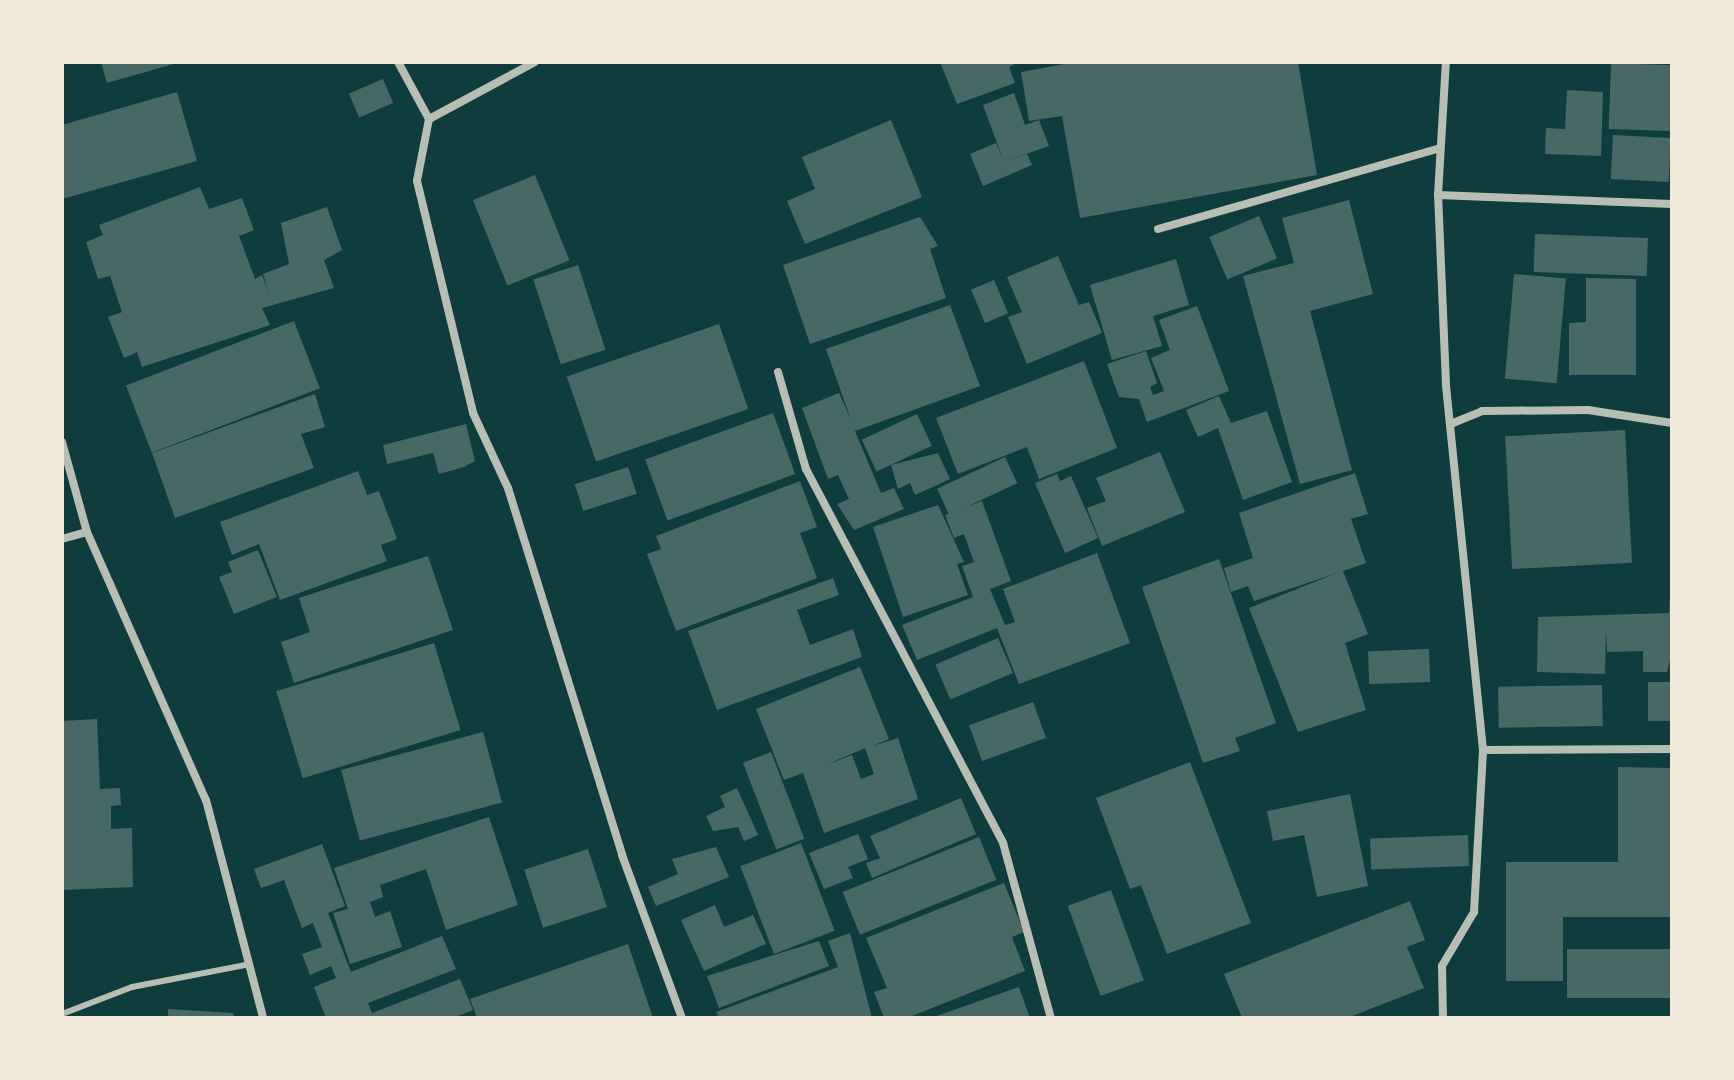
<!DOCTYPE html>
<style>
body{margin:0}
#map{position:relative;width:1734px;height:1080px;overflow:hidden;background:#0f3d3e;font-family:Roboto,sans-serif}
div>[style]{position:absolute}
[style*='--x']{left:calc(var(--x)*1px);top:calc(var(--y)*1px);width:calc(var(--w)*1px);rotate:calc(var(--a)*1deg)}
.building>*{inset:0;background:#486865;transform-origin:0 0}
.service>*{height:6px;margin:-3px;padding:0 3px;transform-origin:3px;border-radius:3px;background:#b8beb3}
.minor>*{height:8px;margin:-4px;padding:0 4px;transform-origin:4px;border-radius:4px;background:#b8beb3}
span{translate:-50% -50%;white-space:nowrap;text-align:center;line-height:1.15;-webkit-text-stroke:8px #f1e9da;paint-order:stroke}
.frame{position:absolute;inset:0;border:64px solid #f1e9da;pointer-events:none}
</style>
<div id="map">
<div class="building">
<div style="clip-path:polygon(101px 62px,177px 62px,177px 63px,107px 83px)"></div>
<div style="clip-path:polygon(940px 62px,1019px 62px,1009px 67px,1015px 83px,957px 104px)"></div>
<div style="clip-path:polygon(1075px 62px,1298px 62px,1317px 175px,1080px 218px,1062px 116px,1029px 121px,1021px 72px)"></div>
<div style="left:1611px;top:63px;width:61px;height:66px;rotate:2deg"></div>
<div style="left:383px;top:79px;width:26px;height:37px;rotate:67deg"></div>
<div style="clip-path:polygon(1567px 90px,1603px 92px,1601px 156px,1545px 154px,1546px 128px,1565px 129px)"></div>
<div style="clip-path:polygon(177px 92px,197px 161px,62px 199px,62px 125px)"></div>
<div style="clip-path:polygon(1014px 93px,1025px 125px,1039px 120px,1049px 146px,1003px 162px,1027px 154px,1032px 165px,983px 186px,970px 154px,996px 143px,1003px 159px,983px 105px)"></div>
<div style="clip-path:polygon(891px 120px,922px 197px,805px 244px,787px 201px,815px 189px,802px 157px)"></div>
<div style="left:1613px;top:135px;width:58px;height:44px;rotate:3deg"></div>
<div style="left:535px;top:175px;width:92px;height:67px;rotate:68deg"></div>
<div style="clip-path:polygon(200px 187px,209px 209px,242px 198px,254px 230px,239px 236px,255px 279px,262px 275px,269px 293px,263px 274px,289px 264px,281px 223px,327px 207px,342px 250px,324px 260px,334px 288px,262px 308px,270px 325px,142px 367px,137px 352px,124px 358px,108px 317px,122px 312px,110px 276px,98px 279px,86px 242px,103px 235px,99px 225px)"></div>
<div style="clip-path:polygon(1349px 200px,1373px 294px,1310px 311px,1352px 470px,1300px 484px,1243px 276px,1294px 263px,1282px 218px)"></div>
<div style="left:1259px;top:216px;width:46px;height:54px;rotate:67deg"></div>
<div style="clip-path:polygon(920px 217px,938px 246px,930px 249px,946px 298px,810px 344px,783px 265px)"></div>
<div style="left:1535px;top:234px;width:113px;height:38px;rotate:2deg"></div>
<div style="clip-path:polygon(1058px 256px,1079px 305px,1089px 302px,1102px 333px,1027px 364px,1008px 317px,1022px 312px,1007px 277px)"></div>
<div style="clip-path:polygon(1176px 259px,1189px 305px,1153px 316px,1162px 346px,1112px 360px,1090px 285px)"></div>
<div style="left:578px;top:265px;width:89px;height:47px;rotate:72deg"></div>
<div style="left:1514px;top:274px;width:52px;height:105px;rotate:5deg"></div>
<div style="clip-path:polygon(1586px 278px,1636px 279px,1636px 375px,1569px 375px,1569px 323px,1586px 322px)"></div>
<div style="left:994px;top:280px;width:36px;height:25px;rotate:67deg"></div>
<div style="clip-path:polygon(950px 305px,980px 386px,855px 431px,881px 493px,894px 488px,904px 509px,854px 530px,837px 504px,849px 499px,838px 475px,828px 479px,802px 408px,839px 393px,851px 420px,826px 349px)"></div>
<div style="clip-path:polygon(1197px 306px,1229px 391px,1147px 422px,1139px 399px,1119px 397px,1107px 364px,1146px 351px,1157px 383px,1150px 387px,1153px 395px,1164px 391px,1151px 358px,1170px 350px,1159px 320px)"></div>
<div style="left:294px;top:321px;width:72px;height:180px;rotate:69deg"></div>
<div style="left:719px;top:324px;width:90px;height:161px;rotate:71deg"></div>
<div style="clip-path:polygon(1084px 361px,1117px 448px,1039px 479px,1027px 447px,958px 474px,936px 418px)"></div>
<div style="clip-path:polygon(315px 394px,325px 427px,301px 434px,314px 468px,175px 518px,152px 453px)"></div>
<div style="clip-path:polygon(1219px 396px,1231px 423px,1267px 411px,1292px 482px,1243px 500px,1218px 428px,1198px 437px,1186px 410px)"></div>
<div style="left:773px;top:413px;width:65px;height:136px;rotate:70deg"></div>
<div style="left:917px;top:414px;width:35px;height:61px;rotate:65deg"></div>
<div style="clip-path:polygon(466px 424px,475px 461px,464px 467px,439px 474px,433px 453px,387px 464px,383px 445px)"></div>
<div style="left:1625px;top:430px;width:133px;height:120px;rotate:87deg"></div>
<div style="clip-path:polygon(1160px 452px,1185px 512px,1102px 546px,1087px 508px,1106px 501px,1096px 478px)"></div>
<div style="clip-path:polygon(938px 453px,950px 479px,915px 495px,910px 483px,898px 489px,891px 465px)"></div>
<div style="left:1005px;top:457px;width:29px;height:75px;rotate:65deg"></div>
<div style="left:628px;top:467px;width:28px;height:56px;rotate:72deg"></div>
<div style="clip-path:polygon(358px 471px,367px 495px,379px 491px,397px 539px,381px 545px,387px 561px,280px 600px,259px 544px,232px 555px,220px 522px)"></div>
<div style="clip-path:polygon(1355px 473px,1368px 514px,1351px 519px,1366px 563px,1343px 571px,1368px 634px,1345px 643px,1366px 710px,1298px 732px,1249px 608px,1337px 573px,1254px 601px,1248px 586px,1231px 592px,1224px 568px,1253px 558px,1239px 513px)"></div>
<div style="clip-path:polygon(1057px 474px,1060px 481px,1071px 476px,1098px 538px,1065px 553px,1035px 483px)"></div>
<div style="clip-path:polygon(800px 481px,817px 527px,800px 533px,817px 578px,676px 631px,647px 554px,661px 549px,656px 536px)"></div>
<div style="clip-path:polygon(982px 501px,1011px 581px,990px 589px,1005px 625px,1015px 622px,1003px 589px,1097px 553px,1130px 643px,1019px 684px,997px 628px,917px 660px,902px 625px,973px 597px,962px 566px,974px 562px,964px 534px,954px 538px,945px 515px)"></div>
<div style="clip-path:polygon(938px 505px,964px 562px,957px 564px,968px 595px,903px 617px,873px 527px)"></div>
<div style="clip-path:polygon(258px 550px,277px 597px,234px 614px,219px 577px,232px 572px,228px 562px)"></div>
<div style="clip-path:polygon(428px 556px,453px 630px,294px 683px,281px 642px,310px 632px,299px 598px)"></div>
<div style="clip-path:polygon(1219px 559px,1276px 723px,1235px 738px,1240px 751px,1203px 763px,1142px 587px)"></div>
<div style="clip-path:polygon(833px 578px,839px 595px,797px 610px,810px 645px,853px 629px,862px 657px,717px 710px,688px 631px)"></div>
<div style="clip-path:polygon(1669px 596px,1672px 653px,1667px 672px,1643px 672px,1643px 651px,1607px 652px,1606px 630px,1605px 674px,1537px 672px,1538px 617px,1669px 613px)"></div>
<div style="left:998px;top:638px;width:38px;height:68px;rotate:67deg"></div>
<div style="left:434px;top:643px;width:91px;height:165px;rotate:73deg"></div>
<div style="left:1429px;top:649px;width:33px;height:61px;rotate:88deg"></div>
<div style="clip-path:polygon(evenodd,860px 667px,889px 739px,873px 746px,898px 738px,918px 799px,824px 833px,803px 773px,784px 780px,756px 709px,860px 667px,865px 748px,874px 774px,861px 779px,852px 755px,826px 765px,865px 748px)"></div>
<div style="left:1672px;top:682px;width:39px;height:24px;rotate:90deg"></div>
<div style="left:1602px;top:685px;width:41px;height:104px;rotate:89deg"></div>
<div style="left:1033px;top:702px;width:38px;height:68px;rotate:70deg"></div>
<div style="clip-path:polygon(97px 719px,100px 789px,120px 788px,121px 805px,111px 806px,111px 829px,132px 828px,133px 887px,62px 890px,62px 721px)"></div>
<div style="left:483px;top:732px;width:73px;height:147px;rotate:75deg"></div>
<div style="left:771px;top:752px;width:93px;height:30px;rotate:69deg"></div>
<div style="clip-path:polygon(1190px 762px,1251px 923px,1167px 954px,1141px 885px,1130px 889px,1096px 798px)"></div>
<div style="clip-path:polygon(1618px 767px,1672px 768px,1672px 917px,1563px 917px,1563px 981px,1506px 981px,1506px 862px,1618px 862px)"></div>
<div style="clip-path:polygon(737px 788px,758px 835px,744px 841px,738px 827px,713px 831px,706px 816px,725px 807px,720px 796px)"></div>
<div style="clip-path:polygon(1350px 794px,1368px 886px,1317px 897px,1304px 835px,1273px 841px,1267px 811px)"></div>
<div style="clip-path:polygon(961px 798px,976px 834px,872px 878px,866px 863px,880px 858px,870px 836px)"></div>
<div style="clip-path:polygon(489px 817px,518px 905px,446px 930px,426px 869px,380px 885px,383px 897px,370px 902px,375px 917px,390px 911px,402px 947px,350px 964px,333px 913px,348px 909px,334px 868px)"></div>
<div style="clip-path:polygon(858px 834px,868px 859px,848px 867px,853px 878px,824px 889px,809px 853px)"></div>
<div style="left:1468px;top:835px;width:31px;height:98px;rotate:88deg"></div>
<div style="left:979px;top:837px;width:46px;height:147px;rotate:68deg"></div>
<div style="left:801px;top:843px;width:94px;height:65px;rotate:69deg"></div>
<div style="clip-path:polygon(322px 844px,345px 906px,328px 913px,351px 972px,442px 936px,456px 969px,368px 1003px,372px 1013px,460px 979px,473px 1010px,453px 1018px,326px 1018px,314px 987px,336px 978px,331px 966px,310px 975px,302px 954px,322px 947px,313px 923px,302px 928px,284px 880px,261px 888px,254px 869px)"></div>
<div style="clip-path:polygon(716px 847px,729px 877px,656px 906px,648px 887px,678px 874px,672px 859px)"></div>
<div style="left:588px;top:849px;width:61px;height:67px;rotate:72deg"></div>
<div style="clip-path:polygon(1004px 883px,1024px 932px,1012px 937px,1025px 971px,907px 1018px,884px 1018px,874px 992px,887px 988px,866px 938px)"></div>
<div style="left:1111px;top:890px;width:96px;height:46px;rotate:70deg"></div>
<div style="clip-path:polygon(1410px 901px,1425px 940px,1407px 947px,1424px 988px,1347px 1018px,1242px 1018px,1224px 974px)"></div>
<div style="clip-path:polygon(715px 905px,724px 927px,753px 915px,766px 944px,704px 971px,681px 920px)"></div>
<div style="clip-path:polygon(850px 933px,872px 1018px,719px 1018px,716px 1012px,838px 967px,828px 941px)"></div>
<div style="clip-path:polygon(819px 941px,829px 966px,719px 1008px,707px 976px)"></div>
<div style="clip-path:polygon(628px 944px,653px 1018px,477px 1018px,470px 999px)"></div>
<div style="left:1672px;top:949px;width:49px;height:105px;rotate:90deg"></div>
<div style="clip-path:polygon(1019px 987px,1030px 1018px,931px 1018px)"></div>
<div style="clip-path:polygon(168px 1009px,233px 1013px,235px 1018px,168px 1018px)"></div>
</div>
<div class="service">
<div style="--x:62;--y:1014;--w:75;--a:-21.1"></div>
<div style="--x:132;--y:987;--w:120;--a:-11"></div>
</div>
<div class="minor">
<div style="--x:398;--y:62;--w:65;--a:61.5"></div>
<div style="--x:535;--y:62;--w:120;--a:151.7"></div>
<div style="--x:429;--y:119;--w:63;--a:101"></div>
<div style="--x:417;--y:181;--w:239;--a:76.4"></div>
<div style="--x:473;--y:413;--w:83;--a:65"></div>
<div style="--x:508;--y:488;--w:384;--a:72.7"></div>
<div style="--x:622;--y:855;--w:174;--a:69.8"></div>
<div style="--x:1438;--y:195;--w:234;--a:2.2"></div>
<div style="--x:1158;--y:229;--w:293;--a:-16"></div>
<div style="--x:778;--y:372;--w:101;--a:73.9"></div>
<div style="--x:806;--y:469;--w:423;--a:62.2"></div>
<div style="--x:1003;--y:843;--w:181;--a:74.7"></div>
<div style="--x:1453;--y:423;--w:31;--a:-22"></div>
<div style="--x:1482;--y:411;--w:106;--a:-0.5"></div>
<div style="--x:1588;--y:410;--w:85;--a:8.8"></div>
<div style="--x:62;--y:442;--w:93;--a:74.5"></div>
<div style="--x:87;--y:532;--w:293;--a:66.1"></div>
<div style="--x:206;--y:800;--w:225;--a:75.3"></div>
<div style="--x:62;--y:539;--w:26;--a:-16"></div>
<div style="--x:1483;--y:750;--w:189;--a:-0.3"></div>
<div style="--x:1443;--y:1018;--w:52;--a:-91.1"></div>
<div style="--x:1442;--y:966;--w:63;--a:-59.3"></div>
<div style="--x:1474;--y:912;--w:162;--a:-86.8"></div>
<div style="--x:1483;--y:750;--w:368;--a:-95.8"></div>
<div style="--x:1446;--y:384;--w:189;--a:-92.4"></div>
<div style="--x:1438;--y:195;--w:133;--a:-86.6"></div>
</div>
<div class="frame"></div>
</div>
